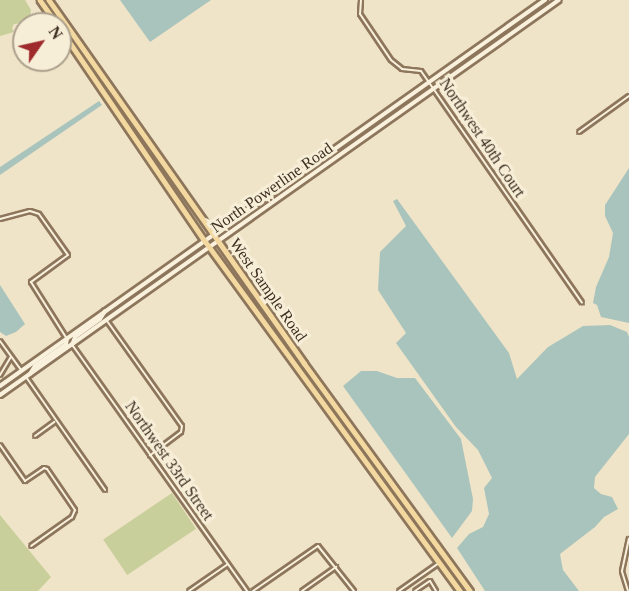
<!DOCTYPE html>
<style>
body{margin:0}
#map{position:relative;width:629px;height:591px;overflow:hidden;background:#f0e4c8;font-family:Georgia,serif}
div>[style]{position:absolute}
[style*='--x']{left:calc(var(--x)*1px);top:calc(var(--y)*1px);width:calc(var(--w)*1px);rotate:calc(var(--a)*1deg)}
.green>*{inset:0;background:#c9cf9b;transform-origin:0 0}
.water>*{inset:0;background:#a9c4bc}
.roads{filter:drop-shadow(2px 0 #8d765c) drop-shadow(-2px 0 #8d765c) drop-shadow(0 2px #8d765c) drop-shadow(0 -2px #8d765c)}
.minor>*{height:2px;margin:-1px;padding:0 1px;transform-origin:1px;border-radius:1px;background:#faf1dc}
.secondary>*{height:4px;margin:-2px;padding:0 2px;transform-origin:2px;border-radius:2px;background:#faf1dc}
.primary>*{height:4.5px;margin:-2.25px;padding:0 2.25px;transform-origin:2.25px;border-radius:2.25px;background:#f3d9a0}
span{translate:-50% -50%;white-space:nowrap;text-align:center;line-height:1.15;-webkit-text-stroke:6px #f7eed8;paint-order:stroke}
.street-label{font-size:16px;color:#3d2e20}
.north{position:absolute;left:12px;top:12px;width:60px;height:60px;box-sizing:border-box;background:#f7eed8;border:2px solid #ada18e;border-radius:50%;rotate:56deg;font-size:16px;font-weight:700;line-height:24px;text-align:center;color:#3d2e20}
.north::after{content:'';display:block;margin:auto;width:21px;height:27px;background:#9e2a2b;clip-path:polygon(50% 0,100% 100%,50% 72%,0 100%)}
</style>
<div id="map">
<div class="green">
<div style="clip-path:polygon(0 0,25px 0,31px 10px,30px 18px,23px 23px,14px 24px,12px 28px,14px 32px,0 36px)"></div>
<div style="left:172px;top:493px;width:43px;height:83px;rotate:56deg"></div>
<div style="clip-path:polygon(0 515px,51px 577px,38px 591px,0 591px)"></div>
</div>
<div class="water">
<div style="clip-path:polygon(120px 0,211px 0,150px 42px)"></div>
<div style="clip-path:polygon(99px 101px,102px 105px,0 175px,0 167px)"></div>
<div style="clip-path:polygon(629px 168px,629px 323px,601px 317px,597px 305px,593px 303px,596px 287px,609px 257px,613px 233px,605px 216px,605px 205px)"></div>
<div style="clip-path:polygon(397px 199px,509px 353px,517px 379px,548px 347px,583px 326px,610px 325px,627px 332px,629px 337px,629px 434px,595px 477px,594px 488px,601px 494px,612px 497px,618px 509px,604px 517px,595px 527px,560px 554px,563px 570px,579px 591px,485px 591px,457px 548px,469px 534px,483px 527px,489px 514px,484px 488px,492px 478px,478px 450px,456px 427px,396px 343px,406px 333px,378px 290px,380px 252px,406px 226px,393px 201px)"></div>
<div style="clip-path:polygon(0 285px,25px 324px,16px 332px,6px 336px,0 332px)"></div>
<div style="clip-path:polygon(361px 371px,377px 371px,397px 378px,415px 378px,461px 439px,473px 499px,472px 511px,452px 538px,343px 386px)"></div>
</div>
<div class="roads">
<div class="minor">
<div style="--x:361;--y:0;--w:14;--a:94"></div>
<div style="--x:360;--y:14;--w:55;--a:56"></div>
<div style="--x:391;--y:60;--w:14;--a:39"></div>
<div style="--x:402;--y:69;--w:19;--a:6"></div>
<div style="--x:421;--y:71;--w:282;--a:55.2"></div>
<div style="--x:579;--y:132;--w:62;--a:-35.8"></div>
<div style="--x:0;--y:219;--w:31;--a:-15"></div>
<div style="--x:30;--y:211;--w:9;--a:18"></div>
<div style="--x:39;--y:214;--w:50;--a:54.7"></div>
<div style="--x:68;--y:255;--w:46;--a:143.9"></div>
<div style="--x:31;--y:282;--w:67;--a:57.7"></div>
<div style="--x:107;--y:321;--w:129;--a:54.5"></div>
<div style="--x:182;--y:426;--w:6;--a:99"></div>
<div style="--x:181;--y:432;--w:39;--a:143"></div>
<div style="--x:0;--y:341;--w:36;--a:54"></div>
<div style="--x:73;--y:346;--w:301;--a:54.6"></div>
<div style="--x:0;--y:375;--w:21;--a:-59"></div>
<div style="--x:26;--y:377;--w:138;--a:55"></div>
<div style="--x:35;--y:436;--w:24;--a:-36"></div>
<div style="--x:0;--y:445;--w:44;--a:55.2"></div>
<div style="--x:25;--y:481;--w:23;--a:-34"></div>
<div style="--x:44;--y:468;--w:3;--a:18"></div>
<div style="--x:47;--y:469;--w:50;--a:55.7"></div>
<div style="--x:75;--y:510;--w:8;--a:113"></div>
<div style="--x:72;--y:517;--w:50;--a:144.7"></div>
<div style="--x:189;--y:591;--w:47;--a:-34.7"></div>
<div style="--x:253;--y:591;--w:79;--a:-34.7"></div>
<div style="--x:318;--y:546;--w:58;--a:51.3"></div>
<div style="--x:302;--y:591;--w:42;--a:-35.2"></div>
<div style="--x:399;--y:591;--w:49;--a:-35"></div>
<div style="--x:415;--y:591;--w:18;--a:-34"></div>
<div style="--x:430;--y:581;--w:12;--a:59"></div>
<div style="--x:628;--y:591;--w:21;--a:-107"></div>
<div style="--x:622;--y:571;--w:33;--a:-78"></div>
</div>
<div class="secondary">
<div style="--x:72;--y:345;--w:9;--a:-69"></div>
<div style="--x:75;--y:337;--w:31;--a:-36"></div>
<div style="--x:100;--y:319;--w:9;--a:-58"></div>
<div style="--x:30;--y:374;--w:9;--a:-58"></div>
<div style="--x:35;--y:366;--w:38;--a:-35"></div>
<div style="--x:66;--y:344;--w:5;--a:-79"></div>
<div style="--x:0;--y:386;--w:668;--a:-35.31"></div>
<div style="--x:0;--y:395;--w:684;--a:-35.25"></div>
</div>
<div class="primary">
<div style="--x:40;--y:0;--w:29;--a:55"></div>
<div style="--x:49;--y:0;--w:444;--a:54.9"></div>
<div style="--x:304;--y:363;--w:282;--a:53.9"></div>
<div style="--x:60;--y:28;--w:258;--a:55.8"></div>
<div style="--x:205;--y:241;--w:433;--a:53.9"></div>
</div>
</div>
<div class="street-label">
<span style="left:482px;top:138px;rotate:56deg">Northwest 40th Court</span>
<span style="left:272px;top:188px;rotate:-35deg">North Powerline Road</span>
<span style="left:268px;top:290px;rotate:55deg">West Sample Road</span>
<span style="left:169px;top:461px;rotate:55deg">Northwest 33rd Street</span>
</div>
<div class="north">N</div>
</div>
